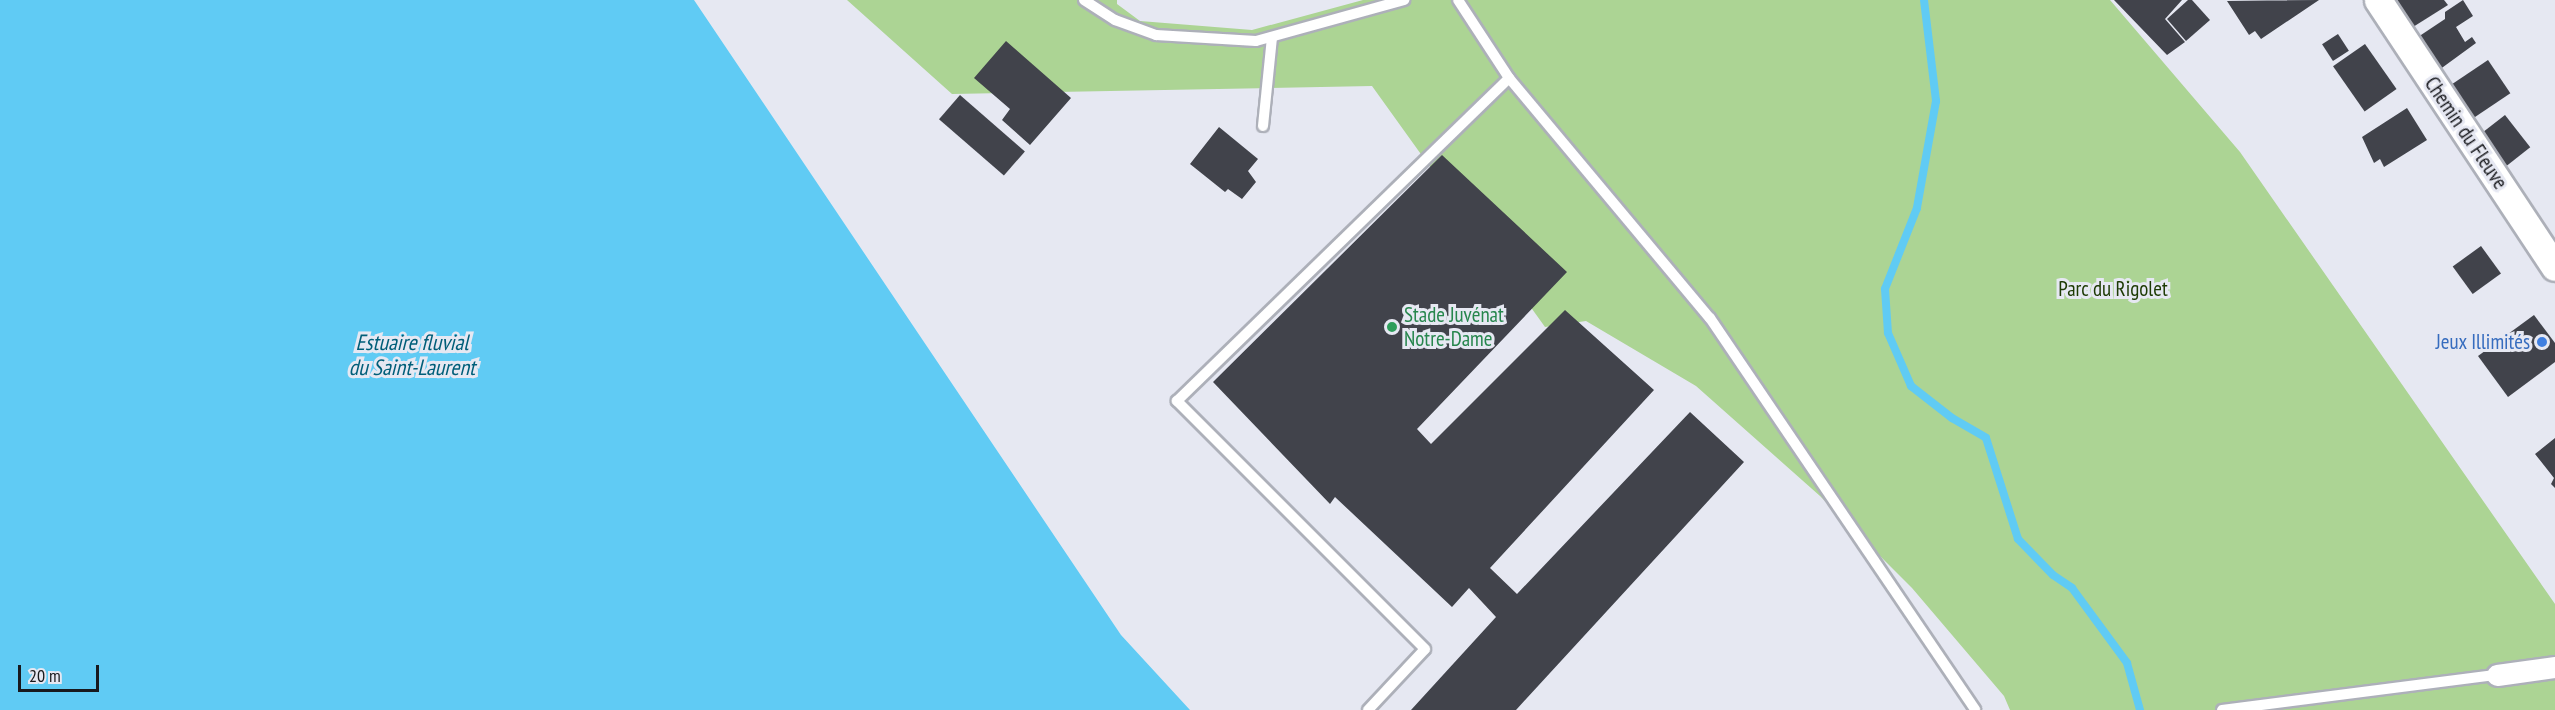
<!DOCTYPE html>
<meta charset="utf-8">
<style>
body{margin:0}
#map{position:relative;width:2555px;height:710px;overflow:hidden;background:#e6e8f2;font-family:"PT Sans Narrow",sans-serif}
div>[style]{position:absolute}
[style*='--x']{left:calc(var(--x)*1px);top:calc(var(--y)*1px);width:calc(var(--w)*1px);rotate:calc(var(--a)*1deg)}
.green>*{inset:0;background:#acd494}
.water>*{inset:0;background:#60cbf4}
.stream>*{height:8px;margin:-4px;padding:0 4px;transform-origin:4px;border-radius:4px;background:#60cbf4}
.building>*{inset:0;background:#41434b;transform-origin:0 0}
.roads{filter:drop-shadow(2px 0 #adb0b9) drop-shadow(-2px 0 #adb0b9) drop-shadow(0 2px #adb0b9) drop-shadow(0 -2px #adb0b9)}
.service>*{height:10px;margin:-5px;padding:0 5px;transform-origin:5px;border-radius:5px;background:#fff}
.minor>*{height:21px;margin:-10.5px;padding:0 10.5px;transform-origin:10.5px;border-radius:10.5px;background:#fff}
.tertiary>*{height:27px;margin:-13.5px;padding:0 13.5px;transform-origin:13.5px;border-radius:13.5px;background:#fff}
.dots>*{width:16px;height:16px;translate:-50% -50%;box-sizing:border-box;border:3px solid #e6e8f2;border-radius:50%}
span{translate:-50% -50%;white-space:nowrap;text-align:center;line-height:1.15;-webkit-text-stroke:6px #e6e8f2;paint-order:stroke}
.street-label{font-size:21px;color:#18191d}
.park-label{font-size:21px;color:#1d3a03}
.leisure-label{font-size:21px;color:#27864d}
.left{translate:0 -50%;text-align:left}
.shop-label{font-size:21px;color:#366cbe}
.right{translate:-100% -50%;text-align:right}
.water-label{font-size:22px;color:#005e79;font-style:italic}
.scale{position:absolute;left:18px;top:665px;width:81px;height:27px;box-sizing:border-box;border:3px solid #18191d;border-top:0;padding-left:8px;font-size:18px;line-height:21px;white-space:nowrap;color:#18191d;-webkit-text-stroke:4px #e6e8f2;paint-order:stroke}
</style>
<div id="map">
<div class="green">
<div style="clip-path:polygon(847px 0,1117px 0,1117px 4px,1140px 21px,1252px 30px,1363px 0,2110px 0,2240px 152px,2555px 604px,2555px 710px,2010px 710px,2004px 696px,1912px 588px,1820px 496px,1696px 386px,1586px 321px,1545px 327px,1372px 86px,952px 94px)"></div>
</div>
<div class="water">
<div style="clip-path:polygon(0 0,694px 0,1121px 635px,1190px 710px,0 710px)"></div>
</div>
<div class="stream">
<div style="--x:1924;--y:0;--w:102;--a:83.2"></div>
<div style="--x:1936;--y:101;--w:109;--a:100.1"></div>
<div style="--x:1917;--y:208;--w:87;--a:111.6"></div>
<div style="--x:1885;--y:289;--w:44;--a:86.1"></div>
<div style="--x:1888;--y:333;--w:58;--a:66.5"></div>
<div style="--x:1911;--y:386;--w:52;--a:38"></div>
<div style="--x:1952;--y:418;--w:39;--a:30"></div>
<div style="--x:1986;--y:438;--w:106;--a:72.4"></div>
<div style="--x:2018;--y:539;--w:50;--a:45.8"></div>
<div style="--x:2053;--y:575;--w:23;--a:34"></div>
<div style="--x:2072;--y:588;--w:93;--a:53.7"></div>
<div style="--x:2127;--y:663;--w:49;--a:74.5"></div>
</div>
<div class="building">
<div style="clip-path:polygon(2114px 0,2182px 0,2165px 19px,2185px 42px,2167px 55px)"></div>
<div style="clip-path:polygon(2188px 0,2192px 0,2210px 20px,2186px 41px,2167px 19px)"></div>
<div style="clip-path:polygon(2319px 0,2261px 39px,2255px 31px,2249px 35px,2227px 1px)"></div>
<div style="clip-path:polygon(2397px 0,2444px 0,2448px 5px,2413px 27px)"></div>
<div style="clip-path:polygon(2463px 0,2473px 16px,2456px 27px,2465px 42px,2472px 37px,2476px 43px,2439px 70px,2418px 37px,2445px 19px,2445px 12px)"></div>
<div style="left:2338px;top:34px;width:20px;height:19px;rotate:57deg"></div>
<div style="clip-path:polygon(1006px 41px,1071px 98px,1030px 145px,1002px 120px,1010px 109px,974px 78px)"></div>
<div style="left:2365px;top:44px;width:55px;height:39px;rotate:55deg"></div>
<div style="left:2488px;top:60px;width:40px;height:44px;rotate:56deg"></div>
<div style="left:960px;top:95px;width:86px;height:32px;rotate:41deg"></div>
<div style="clip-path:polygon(2407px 108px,2427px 140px,2384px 167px,2380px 159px,2374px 163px,2362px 137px)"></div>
<div style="left:2505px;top:115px;width:41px;height:31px;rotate:52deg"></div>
<div style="clip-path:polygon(1219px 127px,1258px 159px,1248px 171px,1256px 182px,1242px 199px,1228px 189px,1225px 192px,1190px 164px)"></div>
<div style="clip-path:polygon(1442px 155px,1567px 272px,1417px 429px,1431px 444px,1565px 310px,1654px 390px,1490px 568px,1517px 594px,1690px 412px,1744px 462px,1516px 710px,1411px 710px,1496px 617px,1469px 588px,1452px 607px,1335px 497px,1330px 504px,1213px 382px)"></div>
<div style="left:2481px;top:246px;width:34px;height:35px;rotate:54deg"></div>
<div style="clip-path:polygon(2534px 315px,2555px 343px,2555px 362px,2508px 397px,2478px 356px)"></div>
<div style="clip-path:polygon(2555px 438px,2555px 488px,2551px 484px,2554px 478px,2535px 454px)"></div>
</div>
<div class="roads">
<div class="service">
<div style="--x:1084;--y:0;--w:37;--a:33"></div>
<div style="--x:1115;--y:20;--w:44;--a:20.1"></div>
<div style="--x:1156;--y:35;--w:100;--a:3.4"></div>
<div style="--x:1256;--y:41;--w:154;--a:-15.5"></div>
<div style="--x:1458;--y:0;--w:93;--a:56.8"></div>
<div style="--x:1509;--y:78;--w:313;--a:50.1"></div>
<div style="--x:1710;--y:318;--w:473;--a:55.9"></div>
<div style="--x:1263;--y:126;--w:89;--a:-84.2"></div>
<div style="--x:1368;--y:710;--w:83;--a:-46.9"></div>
<div style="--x:1425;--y:649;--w:351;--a:-135"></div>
<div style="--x:1177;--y:401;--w:463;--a:-44.2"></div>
<div style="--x:2222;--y:710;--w:277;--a:-7.3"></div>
</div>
<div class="minor">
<div style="--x:2497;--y:675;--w:59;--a:-7.9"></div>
</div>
<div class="tertiary">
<div style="--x:2378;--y:0;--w:320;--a:56.5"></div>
</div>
</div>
<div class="dots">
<div style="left:1392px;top:327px;background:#2e9e5b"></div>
<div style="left:2542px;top:342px;background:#3f7fe0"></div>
</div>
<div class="street-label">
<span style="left:2466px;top:133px;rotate:56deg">Chemin du Fleuve</span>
</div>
<div class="park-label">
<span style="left:2113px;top:289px">Parc du Rigolet</span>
</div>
<div class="leisure-label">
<span class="left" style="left:1404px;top:327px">Stade Juvénat<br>Notre-Dame</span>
</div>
<div class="shop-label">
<span class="right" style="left:2530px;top:342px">Jeux Illimités</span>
</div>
<div class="water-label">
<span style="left:412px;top:355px">Estuaire fluvial<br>du Saint-Laurent</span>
</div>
<div class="scale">20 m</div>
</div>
